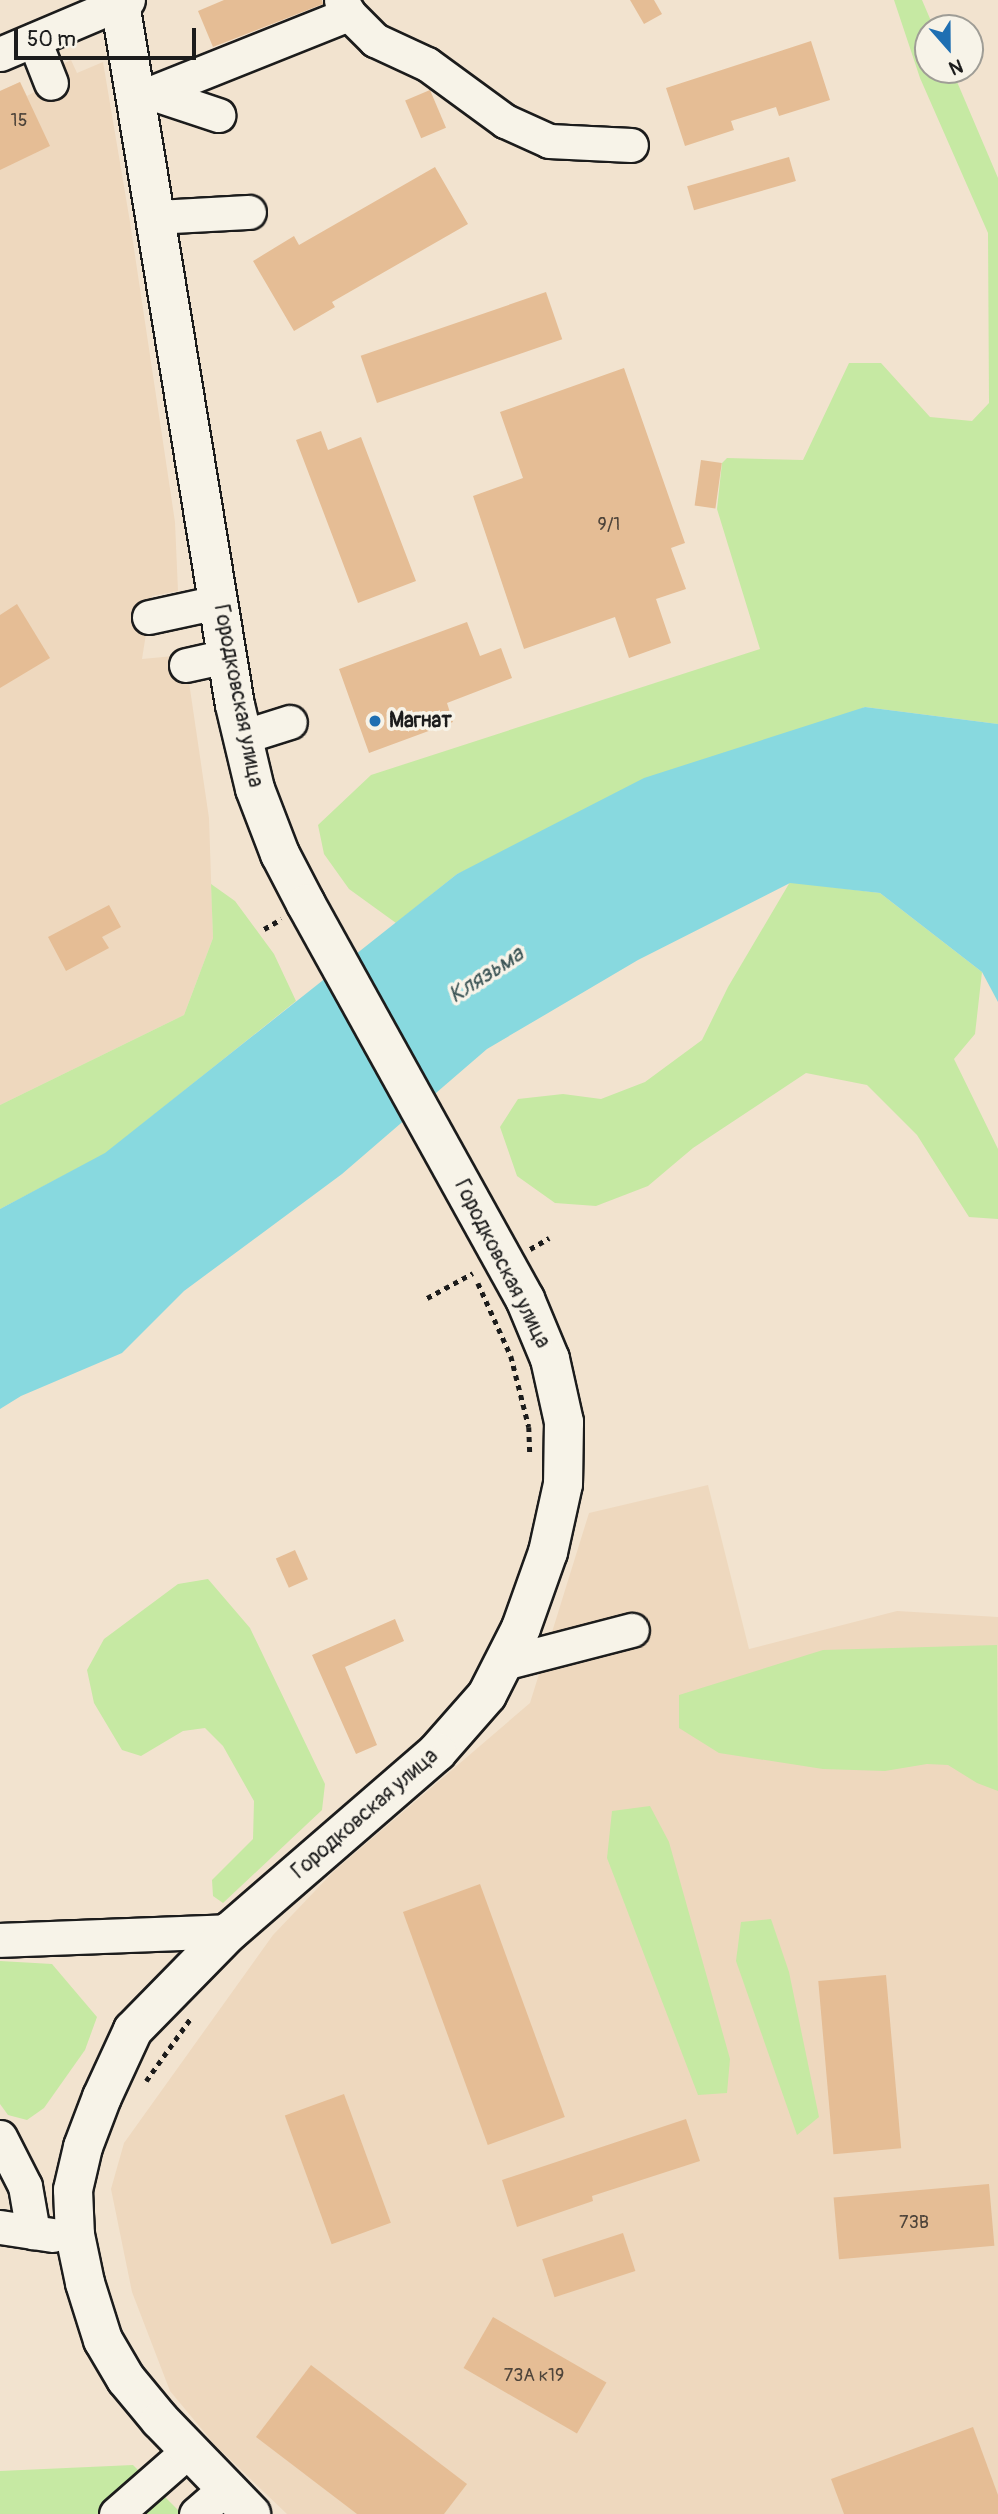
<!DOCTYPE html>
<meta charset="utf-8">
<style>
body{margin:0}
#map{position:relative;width:998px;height:2514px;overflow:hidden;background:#f2e3cf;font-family:Pangolin,sans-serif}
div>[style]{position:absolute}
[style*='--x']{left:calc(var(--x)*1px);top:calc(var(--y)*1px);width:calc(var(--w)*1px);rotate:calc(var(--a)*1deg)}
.built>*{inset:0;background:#eed8be}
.green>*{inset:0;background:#c6e9a3}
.water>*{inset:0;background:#88d9df}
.building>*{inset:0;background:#e5bd95;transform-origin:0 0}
.path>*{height:4.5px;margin-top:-2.25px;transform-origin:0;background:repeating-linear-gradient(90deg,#1c1c1c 0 5px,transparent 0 10px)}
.roads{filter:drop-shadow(2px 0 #1c1c1c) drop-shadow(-2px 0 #1c1c1c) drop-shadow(0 2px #1c1c1c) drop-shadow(0 -2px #1c1c1c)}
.minor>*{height:33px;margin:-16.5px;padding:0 16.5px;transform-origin:16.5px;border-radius:16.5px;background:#f7f3e8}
.major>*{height:38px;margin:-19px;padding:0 19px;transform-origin:19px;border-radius:19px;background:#f7f3e8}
.dots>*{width:19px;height:19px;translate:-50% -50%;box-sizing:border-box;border:4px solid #f7f3e8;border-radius:50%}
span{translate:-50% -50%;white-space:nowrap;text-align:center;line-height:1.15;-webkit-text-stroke:7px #f7f3e8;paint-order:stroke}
.number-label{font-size:18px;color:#4e443a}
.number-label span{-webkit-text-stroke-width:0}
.street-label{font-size:21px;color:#1c1c1c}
.poi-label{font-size:21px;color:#1c1c1c;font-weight:700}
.left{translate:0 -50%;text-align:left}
.water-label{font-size:23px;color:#3c5556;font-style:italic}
.north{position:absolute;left:914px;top:14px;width:70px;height:70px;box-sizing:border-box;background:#f7f3e8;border:2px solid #9f9d96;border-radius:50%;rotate:159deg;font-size:19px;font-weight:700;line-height:28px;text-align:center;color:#1c1c1c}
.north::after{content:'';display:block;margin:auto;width:24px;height:32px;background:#1f6fb2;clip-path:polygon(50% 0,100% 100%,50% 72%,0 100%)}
.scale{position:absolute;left:14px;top:28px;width:182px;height:32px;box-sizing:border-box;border:4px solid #1c1c1c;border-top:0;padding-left:9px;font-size:21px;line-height:24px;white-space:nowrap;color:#1c1c1c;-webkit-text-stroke:5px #f7f3e8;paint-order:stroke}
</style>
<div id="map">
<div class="built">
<div style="clip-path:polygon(71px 60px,77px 73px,103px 62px,130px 222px,175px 522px,178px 591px,152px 596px,142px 659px,185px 655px,209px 818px,213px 938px,184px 1015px,0 1105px,0 91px,20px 82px,27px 96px,60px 78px,56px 67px)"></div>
<div style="clip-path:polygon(708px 1485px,749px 1649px,897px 1611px,998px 1617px,998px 2514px,287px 2514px,215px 2445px,170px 2391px,132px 2292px,111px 2189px,124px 2143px,273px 1935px,334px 1871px,530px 1703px,589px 1513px)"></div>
</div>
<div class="green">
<div style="clip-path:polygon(894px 0,922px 0,934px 28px,928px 28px,928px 70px,952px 70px,998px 178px,998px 724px,865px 707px,457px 874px,396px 923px,349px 889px,324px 854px,318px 825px,371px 775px,760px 649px,717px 509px,722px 463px,727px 458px,803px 460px,849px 363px,881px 363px,930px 417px,972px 421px,989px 403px,988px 233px,920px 78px)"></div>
<div style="clip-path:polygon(790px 882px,880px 893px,982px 972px,975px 1034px,954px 1059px,998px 1149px,998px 1219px,969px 1217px,917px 1135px,867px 1085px,806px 1073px,693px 1148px,648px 1186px,596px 1206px,555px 1203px,517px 1176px,500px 1127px,518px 1099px,563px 1094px,601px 1099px,645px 1082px,702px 1040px,728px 987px)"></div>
<div style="clip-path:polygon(211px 884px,235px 901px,274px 954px,296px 1001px,105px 1154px,0 1209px,0 1105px,184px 1015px,213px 938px)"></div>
<div style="clip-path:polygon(208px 1579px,250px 1628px,325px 1784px,322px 1810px,223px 1903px,213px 1896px,212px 1880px,253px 1839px,254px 1801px,223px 1746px,205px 1728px,183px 1731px,141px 1756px,122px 1750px,94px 1703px,87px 1670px,104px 1639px,178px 1584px)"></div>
<div style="clip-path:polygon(997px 1645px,998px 1791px,977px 1783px,948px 1765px,927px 1764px,885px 1771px,823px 1769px,719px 1753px,679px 1728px,679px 1695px,823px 1650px)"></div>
<div style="clip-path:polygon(650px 1806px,669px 1842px,730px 2059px,727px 2093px,698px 2095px,607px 1858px,612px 1811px)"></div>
<div style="clip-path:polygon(771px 1919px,789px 1972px,819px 2117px,797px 2135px,736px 1961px,741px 1922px)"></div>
<div style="clip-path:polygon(0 1961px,52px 1964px,97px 2017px,85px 2050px,44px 2108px,27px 2120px,8px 2115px,0 2104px)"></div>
<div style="clip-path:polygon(133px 2465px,182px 2514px,0 2514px,0 2471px)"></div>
</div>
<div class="water">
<div style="clip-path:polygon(865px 707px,998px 724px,998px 1002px,982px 972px,880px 893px,790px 883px,638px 960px,487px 1049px,342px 1174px,184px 1291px,122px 1353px,21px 1396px,0 1409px,0 1209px,105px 1153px,457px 874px,644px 778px)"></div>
</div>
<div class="building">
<div style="clip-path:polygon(224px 0,322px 0,323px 4px,213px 47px,198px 11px)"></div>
<div style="clip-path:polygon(630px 0,654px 0,662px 14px,644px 24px)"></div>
<div style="clip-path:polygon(811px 41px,830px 100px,779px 116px,776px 107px,731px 121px,734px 130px,685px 146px,666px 88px)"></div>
<div style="clip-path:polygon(20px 82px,50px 146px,0 170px,0 91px)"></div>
<div style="left:430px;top:90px;width:41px;height:27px;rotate:67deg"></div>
<div style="left:789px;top:157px;width:25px;height:106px;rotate:74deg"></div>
<div style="clip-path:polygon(435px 167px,468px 224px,332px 302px,335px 307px,294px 331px,253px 261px,294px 236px,299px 245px)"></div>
<div style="left:546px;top:292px;width:50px;height:196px;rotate:71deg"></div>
<div style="clip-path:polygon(624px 368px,685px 543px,671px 548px,686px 589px,656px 599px,671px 643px,629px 658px,615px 617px,524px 649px,473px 496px,523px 478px,500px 412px)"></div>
<div style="clip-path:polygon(321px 431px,328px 450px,361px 437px,416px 581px,358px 603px,296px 440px)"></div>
<div style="left:701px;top:460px;width:21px;height:46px;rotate:8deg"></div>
<div style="clip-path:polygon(17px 604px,50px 658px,0 688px,0 615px)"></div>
<div style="clip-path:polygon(467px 622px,480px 656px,501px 648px,512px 678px,447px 703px,453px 722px,369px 753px,339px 669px)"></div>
<div style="clip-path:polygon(109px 905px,121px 927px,102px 937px,109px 948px,66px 971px,48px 937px)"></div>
<div style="left:295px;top:1550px;width:32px;height:21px;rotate:66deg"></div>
<div style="clip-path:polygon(395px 1619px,404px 1641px,345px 1667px,377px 1745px,356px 1754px,312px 1655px)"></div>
<div style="left:480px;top:1884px;width:248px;height:82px;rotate:70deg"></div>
<div style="left:886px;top:1975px;width:174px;height:68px;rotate:85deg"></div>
<div style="left:344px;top:2094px;width:137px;height:63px;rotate:70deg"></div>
<div style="clip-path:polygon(686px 2119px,700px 2161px,592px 2196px,593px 2201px,517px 2227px,502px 2180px)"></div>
<div style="left:989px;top:2184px;width:62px;height:156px;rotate:85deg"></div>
<div style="left:623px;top:2233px;width:40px;height:85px;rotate:72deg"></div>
<div style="left:493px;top:2317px;width:131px;height:59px;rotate:30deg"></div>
<div style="clip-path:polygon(311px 2365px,467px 2484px,444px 2514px,357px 2514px,256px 2437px)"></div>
<div style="clip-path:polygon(973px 2427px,998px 2495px,998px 2514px,844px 2514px,831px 2479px)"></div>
</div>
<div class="path">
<div style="--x:264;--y:929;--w:20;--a:-30"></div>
<div style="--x:530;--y:1249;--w:22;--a:-30"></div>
<div style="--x:478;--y:1283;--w:80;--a:65.7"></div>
<div style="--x:511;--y:1356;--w:73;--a:75.8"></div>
<div style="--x:529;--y:1427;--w:26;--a:88"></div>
<div style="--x:427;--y:1298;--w:52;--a:-28.5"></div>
<div style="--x:146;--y:2081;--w:76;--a:-54.6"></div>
</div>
<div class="roads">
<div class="minor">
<div style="--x:341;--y:0;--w:16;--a:60"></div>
<div style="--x:349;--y:14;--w:37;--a:45"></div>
<div style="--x:375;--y:40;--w:57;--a:24.8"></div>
<div style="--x:427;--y:64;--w:97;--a:36.2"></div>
<div style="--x:505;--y:121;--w:48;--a:24.4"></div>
<div style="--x:549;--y:141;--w:82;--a:2.8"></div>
<div style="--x:34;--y:40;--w:46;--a:68.4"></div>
<div style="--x:0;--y:54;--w:130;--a:-23"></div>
<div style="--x:152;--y:93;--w:70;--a:18.4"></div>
<div style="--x:136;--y:99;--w:229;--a:-21.8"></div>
<div style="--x:156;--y:217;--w:93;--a:-3.1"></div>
<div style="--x:149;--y:617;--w:71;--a:-12.3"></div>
<div style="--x:186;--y:665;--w:42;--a:-12.4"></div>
<div style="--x:242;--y:737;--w:50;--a:-17.4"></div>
<div style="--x:504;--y:1663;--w:132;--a:-14.5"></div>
<div style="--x:0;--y:1940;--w:230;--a:-2.2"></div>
<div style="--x:0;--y:2137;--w:55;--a:63"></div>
<div style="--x:25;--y:2186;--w:47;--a:80.1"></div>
<div style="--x:0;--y:2227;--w:53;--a:8.7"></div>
<div style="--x:116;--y:2514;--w:96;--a:-41.2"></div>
<div style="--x:196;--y:2514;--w:38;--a:-41"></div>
</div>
<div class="major">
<div style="--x:126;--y:0;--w:7;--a:153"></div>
<div style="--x:120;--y:3;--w:711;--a:80.7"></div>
<div style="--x:235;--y:705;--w:86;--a:76.6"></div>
<div style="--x:255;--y:789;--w:70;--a:69"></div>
<div style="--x:280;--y:854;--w:56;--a:62.5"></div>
<div style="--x:306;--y:904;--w:452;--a:61"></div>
<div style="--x:525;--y:1299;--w:65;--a:67.4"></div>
<div style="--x:550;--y:1359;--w:65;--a:77.5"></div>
<div style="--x:564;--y:1422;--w:62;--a:90.9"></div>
<div style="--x:563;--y:1484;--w:70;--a:102.4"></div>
<div style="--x:548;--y:1552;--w:81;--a:109.6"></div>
<div style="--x:521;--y:1628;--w:75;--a:116.9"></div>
<div style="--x:487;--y:1695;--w:76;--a:131.3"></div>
<div style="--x:437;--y:1752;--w:274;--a:139.1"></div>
<div style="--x:230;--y:1931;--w:139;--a:134.4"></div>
<div style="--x:133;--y:2030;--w:74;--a:114.8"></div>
<div style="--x:102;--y:2097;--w:53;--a:110.8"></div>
<div style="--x:83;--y:2147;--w:44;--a:103.1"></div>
<div style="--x:73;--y:2190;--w:45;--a:87.5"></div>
<div style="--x:75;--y:2235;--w:49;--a:78.2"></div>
<div style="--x:85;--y:2283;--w:60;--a:72.5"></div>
<div style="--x:103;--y:2340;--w:45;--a:59.5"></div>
<div style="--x:126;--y:2379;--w:53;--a:50.3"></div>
<div style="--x:160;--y:2420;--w:131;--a:45.9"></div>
</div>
</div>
<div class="dots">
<div style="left:375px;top:721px;background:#1f6fb2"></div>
</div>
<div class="number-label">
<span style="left:19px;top:121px">15</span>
<span style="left:609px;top:525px">9/1</span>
<span style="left:914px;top:2223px">73В</span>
<span style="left:534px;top:2376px">73А к19</span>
</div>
<div class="street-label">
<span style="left:238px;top:696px;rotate:79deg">Городковская улица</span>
<span style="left:502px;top:1264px;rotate:63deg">Городковская улица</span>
<span style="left:365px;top:1814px;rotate:-41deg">Городковская улица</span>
</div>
<div class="poi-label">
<span class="left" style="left:389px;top:721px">Магнат</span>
</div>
<div class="water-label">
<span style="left:486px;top:975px;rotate:-33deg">Клязьма</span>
</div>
<div class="north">N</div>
<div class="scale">50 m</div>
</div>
